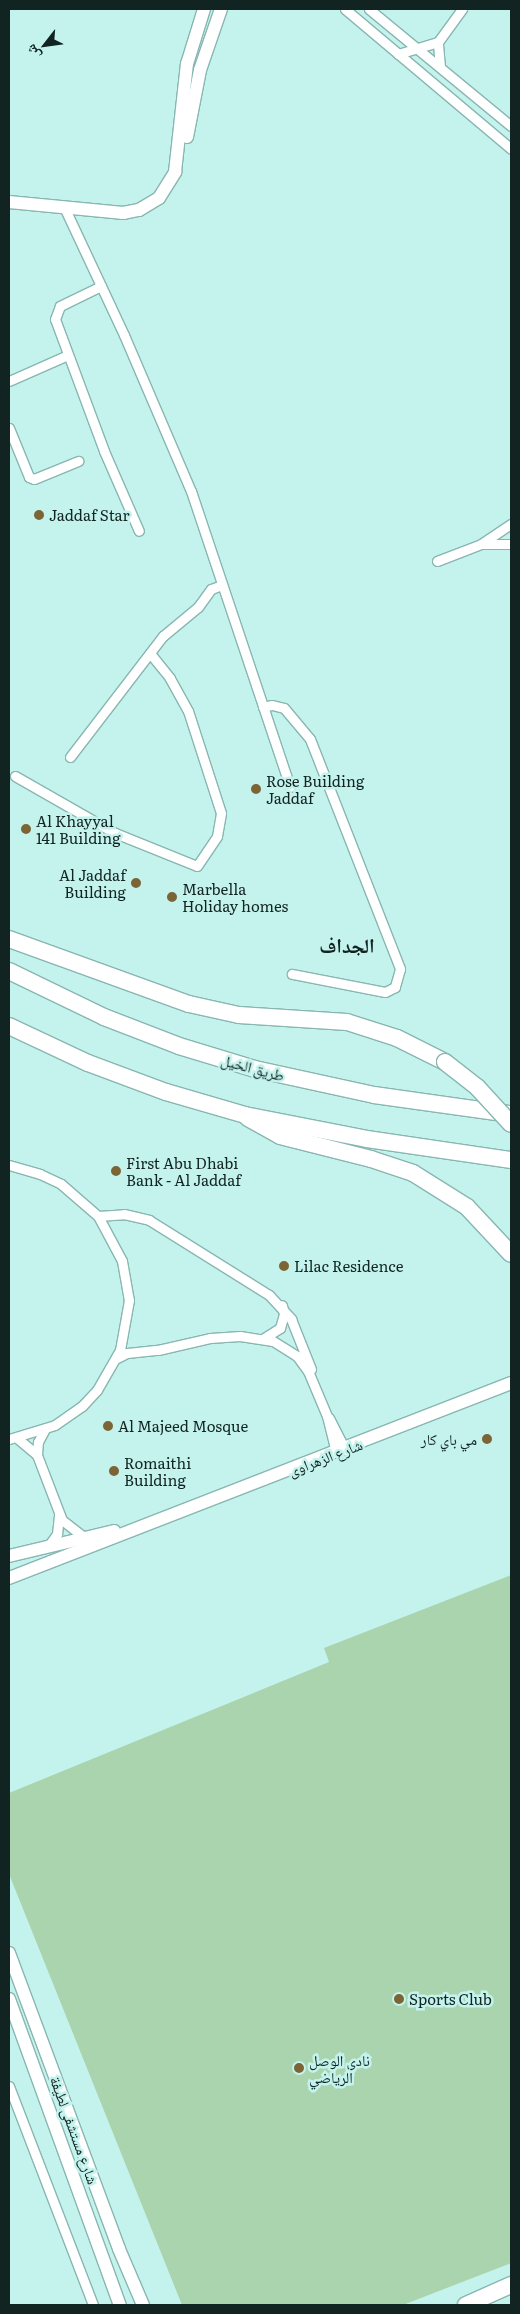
<!DOCTYPE html>
<meta charset="utf-8">
<style>
body{margin:0}
#map{position:relative;width:520px;height:2314px;overflow:hidden;background:#c4f3ee;font-family:Literata,"Noto Naskh Arabic",serif}
div>[style]{position:absolute}
[style*='--x']{left:calc(var(--x)*1px);top:calc(var(--y)*1px);width:calc(var(--w)*1px);rotate:calc(var(--a)*1deg)}
.green>*{inset:0;background:#aad4ad}
.roads{filter:drop-shadow(1px 0 #88b6b1) drop-shadow(-1px 0 #88b6b1) drop-shadow(0 1px #88b6b1) drop-shadow(0 -1px #88b6b1)}
.street>*{height:9px;margin:-4.5px;padding:0 4.5px;transform-origin:4.5px;border-radius:4.5px;background:#fff}
.secondary>*{height:12px;margin:-6px;padding:0 6px;transform-origin:6px;border-radius:6px;background:#fff}
.highway>*{height:16px;margin:-8px;padding:0 8px;transform-origin:8px;border-radius:8px;background:#fff}
.bridges{filter:drop-shadow(1px 0 #88b6b1) drop-shadow(-1px 0 #88b6b1) drop-shadow(0 1px #88b6b1) drop-shadow(0 -1px #88b6b1)}
.highway-bridge>*{height:16px;margin:-8px;padding:0 8px;transform-origin:8px;border-radius:8px;background:#fff}
.dots>*{width:14px;height:14px;translate:-50% -50%;box-sizing:border-box;border:2px solid #c4f3ee;border-radius:50%}
span{translate:-50% -50%;white-space:nowrap;text-align:center;line-height:1.15;-webkit-text-stroke:5px #c4f3ee;paint-order:stroke}
.poi-label{font-size:15px;color:#122422}
.left{translate:0 -50%;text-align:left}
.right{translate:-100% -50%;text-align:right}
.street-label{font-size:15px;color:#122422}
.district-label{font-size:20px;color:#122422;font-weight:700}
.frame{position:absolute;inset:0;border:10px solid #122422;pointer-events:none}
.north{position:absolute;left:20px;top:20px;width:50px;height:50px;-webkit-text-stroke:4px #c4f3ee;paint-order:stroke;rotate:240deg;font-size:14px;font-weight:700;line-height:20px;text-align:center;color:#122422}
.north::after{content:'';display:block;margin:auto;width:18px;height:22px;background:#122422;clip-path:polygon(50% 0,100% 100%,50% 72%,0 100%)}
</style>
<div id="map">
<div class="green">
<div style="clip-path:polygon(511px 1575px,511px 2263px,403px 2305px,182px 2305px,9px 1874px,9px 1793px,329px 1662px,324px 1648px)"></div>
</div>
<div class="roads">
<div class="street">
<div style="--x:345;--y:9;--w:217;--a:40.1"></div>
<div style="--x:369;--y:9;--w:184;--a:39.5"></div>
<div style="--x:398;--y:54;--w:42;--a:-16.7"></div>
<div style="--x:440;--y:67;--w:25;--a:-95"></div>
<div style="--x:438;--y:42;--w:41;--a:-54"></div>
<div style="--x:65;--y:209;--w:139;--a:64.9"></div>
<div style="--x:124;--y:335;--w:170;--a:66.8"></div>
<div style="--x:191;--y:491;--w:312;--a:71.5"></div>
<div style="--x:101;--y:286;--w:46;--a:154"></div>
<div style="--x:60;--y:306;--w:14;--a:111"></div>
<div style="--x:55;--y:319;--w:141;--a:69.6"></div>
<div style="--x:104;--y:451;--w:87;--a:66.4"></div>
<div style="--x:9;--y:381;--w:64;--a:-23.8"></div>
<div style="--x:9;--y:428;--w:53;--a:67.8"></div>
<div style="--x:29;--y:477;--w:5;--a:22"></div>
<div style="--x:34;--y:479;--w:48;--a:-22.2"></div>
<div style="--x:483;--y:544;--w:28;--a:0"></div>
<div style="--x:437;--y:561;--w:47;--a:-21.1"></div>
<div style="--x:481;--y:544;--w:36;--a:-34"></div>
<div style="--x:263;--y:707;--w:9;--a:-13"></div>
<div style="--x:272;--y:705;--w:12;--a:14"></div>
<div style="--x:284;--y:708;--w:40;--a:50"></div>
<div style="--x:310;--y:739;--w:247;--a:68.6"></div>
<div style="--x:400;--y:969;--w:19;--a:106"></div>
<div style="--x:395;--y:987;--w:11;--a:153"></div>
<div style="--x:385;--y:992;--w:95;--a:-169"></div>
<div style="--x:70;--y:757;--w:153;--a:-52.5"></div>
<div style="--x:163;--y:636;--w:45;--a:-39.6"></div>
<div style="--x:198;--y:607;--w:22;--a:-54"></div>
<div style="--x:211;--y:589;--w:12;--a:-20"></div>
<div style="--x:15;--y:776;--w:115;--a:29.7"></div>
<div style="--x:115;--y:833;--w:88;--a:21.9"></div>
<div style="--x:197;--y:866;--w:36;--a:-56"></div>
<div style="--x:217;--y:836;--w:23;--a:-80"></div>
<div style="--x:221;--y:813;--w:107;--a:-107.9"></div>
<div style="--x:188;--y:711;--w:38;--a:-119"></div>
<div style="--x:170;--y:678;--w:32;--a:-129"></div>
<div style="--x:9;--y:1165;--w:32;--a:16"></div>
<div style="--x:40;--y:1174;--w:23;--a:25"></div>
<div style="--x:61;--y:1184;--w:49;--a:40.9"></div>
<div style="--x:98;--y:1216;--w:51;--a:61.9"></div>
<div style="--x:122;--y:1261;--w:40;--a:80"></div>
<div style="--x:129;--y:1300;--w:51;--a:100.2"></div>
<div style="--x:120;--y:1350;--w:46;--a:119.9"></div>
<div style="--x:97;--y:1390;--w:22;--a:133"></div>
<div style="--x:82;--y:1406;--w:33;--a:145"></div>
<div style="--x:55;--y:1425;--w:48;--a:163.1"></div>
<div style="--x:98;--y:1216;--w:26;--a:-4"></div>
<div style="--x:124;--y:1214;--w:26;--a:13"></div>
<div style="--x:149;--y:1220;--w:142;--a:32"></div>
<div style="--x:269;--y:1295;--w:33;--a:47"></div>
<div style="--x:291;--y:1319;--w:54;--a:68.2"></div>
<div style="--x:264;--y:1338;--w:19;--a:-32"></div>
<div style="--x:280;--y:1328;--w:15;--a:-74"></div>
<div style="--x:284;--y:1314;--w:9;--a:-103"></div>
<div style="--x:117;--y:1358;--w:11;--a:-27"></div>
<div style="--x:127;--y:1353;--w:31;--a:-6"></div>
<div style="--x:158;--y:1350;--w:53;--a:-13"></div>
<div style="--x:210;--y:1338;--w:30;--a:-4"></div>
<div style="--x:240;--y:1336;--w:33;--a:9"></div>
<div style="--x:273;--y:1341;--w:28;--a:32"></div>
<div style="--x:297;--y:1356;--w:19;--a:54"></div>
<div style="--x:308;--y:1371;--w:49;--a:67.1"></div>
<div style="--x:327;--y:1416;--w:38;--a:76"></div>
<div style="--x:329;--y:1418;--w:36;--a:63"></div>
<div style="--x:17;--y:1438;--w:26;--a:40"></div>
<div style="--x:37;--y:1455;--w:70;--a:69"></div>
<div style="--x:62;--y:1520;--w:29;--a:38"></div>
<div style="--x:37;--y:1455;--w:13;--a:-86"></div>
<div style="--x:38;--y:1442;--w:15;--a:-62"></div>
<div style="--x:49;--y:1545;--w:14;--a:-54"></div>
<div style="--x:57;--y:1534;--w:20;--a:-84"></div>
<div style="--x:9;--y:2086;--w:235;--a:69"></div>
</div>
<div class="secondary">
<div style="--x:187;--y:137;--w:68;--a:-79"></div>
<div style="--x:200;--y:70;--w:65;--a:-71"></div>
<div style="--x:9;--y:202;--w:115;--a:5.5"></div>
<div style="--x:123;--y:213;--w:16;--a:-11"></div>
<div style="--x:139;--y:210;--w:23;--a:-31"></div>
<div style="--x:159;--y:198;--w:31;--a:-58"></div>
<div style="--x:175;--y:172;--w:109;--a:-83.7"></div>
<div style="--x:187;--y:64;--w:58;--a:-72.8"></div>
<div style="--x:9;--y:1556;--w:108;--a:-13.4"></div>
<div style="--x:9;--y:1578;--w:539;--a:-21.23"></div>
<div style="--x:9;--y:1953;--w:316;--a:69.6"></div>
<div style="--x:119;--y:2249;--w:61;--a:66.8"></div>
<div style="--x:9;--y:1999;--w:326;--a:70.1"></div>
</div>
<div class="highway">
<div style="--x:9;--y:939;--w:191;--a:19.9"></div>
<div style="--x:189;--y:1004;--w:51;--a:12.4"></div>
<div style="--x:239;--y:1015;--w:108;--a:3.7"></div>
<div style="--x:347;--y:1022;--w:52;--a:17.7"></div>
<div style="--x:397;--y:1038;--w:54;--a:26.6"></div>
<div style="--x:9;--y:971;--w:106;--a:25.8"></div>
<div style="--x:104;--y:1017;--w:80;--a:21.1"></div>
<div style="--x:179;--y:1046;--w:79;--a:16.8"></div>
<div style="--x:255;--y:1069;--w:122;--a:12.3"></div>
<div style="--x:374;--y:1095;--w:136;--a:8"></div>
<div style="--x:9;--y:1026;--w:87;--a:25.1"></div>
<div style="--x:88;--y:1063;--w:83;--a:20.4"></div>
<div style="--x:166;--y:1092;--w:82;--a:16.2"></div>
<div style="--x:245;--y:1115;--w:124;--a:11.1"></div>
<div style="--x:367;--y:1139;--w:146;--a:8.3"></div>
<div style="--x:248;--y:1118;--w:37;--a:29"></div>
<div style="--x:280;--y:1136;--w:94;--a:14.2"></div>
<div style="--x:371;--y:1159;--w:44;--a:18.4"></div>
<div style="--x:413;--y:1173;--w:64;--a:32.2"></div>
<div style="--x:467;--y:1207;--w:64;--a:46.9"></div>
<div style="--x:466;--y:2305;--w:49;--a:-24"></div>
</div>
</div>
<div class="bridges">
<div class="highway-bridge">
<div style="--x:445;--y:1062;--w:41;--a:38"></div>
<div style="--x:477;--y:1087;--w:50;--a:47.4"></div>
</div>
</div>
<div class="dots">
<div style="left:39px;top:515px;background:#7b6535"></div>
<div style="left:256px;top:789px;background:#7b6535"></div>
<div style="left:26px;top:829px;background:#7b6535"></div>
<div style="left:136px;top:883px;background:#7b6535"></div>
<div style="left:172px;top:897px;background:#7b6535"></div>
<div style="left:116px;top:1171px;background:#7b6535"></div>
<div style="left:284px;top:1266px;background:#7b6535"></div>
<div style="left:108px;top:1426px;background:#7b6535"></div>
<div style="left:487px;top:1439px;background:#7b6535"></div>
<div style="left:114px;top:1471px;background:#7b6535"></div>
<div style="left:399px;top:1999px;background:#7b6535"></div>
<div style="left:299px;top:2068px;background:#7b6535"></div>
</div>
<div class="poi-label">
<span class="left" style="left:49px;top:515px">Jaddaf Star</span>
<span class="left" style="left:266px;top:789px">Rose Building<br>Jaddaf</span>
<span class="left" style="left:36px;top:829px">Al Khayyal<br>141 Building</span>
<span class="right" style="left:126px;top:883px">Al Jaddaf<br>Building</span>
<span class="left" style="left:182px;top:897px">Marbella<br>Holiday homes</span>
<span class="left" style="left:126px;top:1171px">First Abu Dhabi<br>Bank - Al Jaddaf</span>
<span class="left" style="left:294px;top:1266px">Lilac Residence</span>
<span class="left" style="left:118px;top:1426px">Al Majeed Mosque</span>
<span class="right" style="left:477px;top:1439px">مي باي كار</span>
<span class="left" style="left:124px;top:1471px">Romaithi<br>Building</span>
<span class="left" style="left:409px;top:1999px">Sports Club</span>
<span class="left" style="left:309px;top:2068px">نادي الوصل<br>الرياضي</span>
</div>
<div class="street-label">
<span style="left:253px;top:1067px;rotate:15deg">طريق الخيل</span>
<span style="left:325px;top:1457px;rotate:-21deg">شارع الزهراوى</span>
<span style="left:75px;top:2130px;rotate:70deg">شارع مستشفى لطيفة</span>
</div>
<div class="district-label">
<span style="left:347px;top:944px">الجداف</span>
</div>
<div class="frame"></div>
<div class="north">ش</div>
</div>
